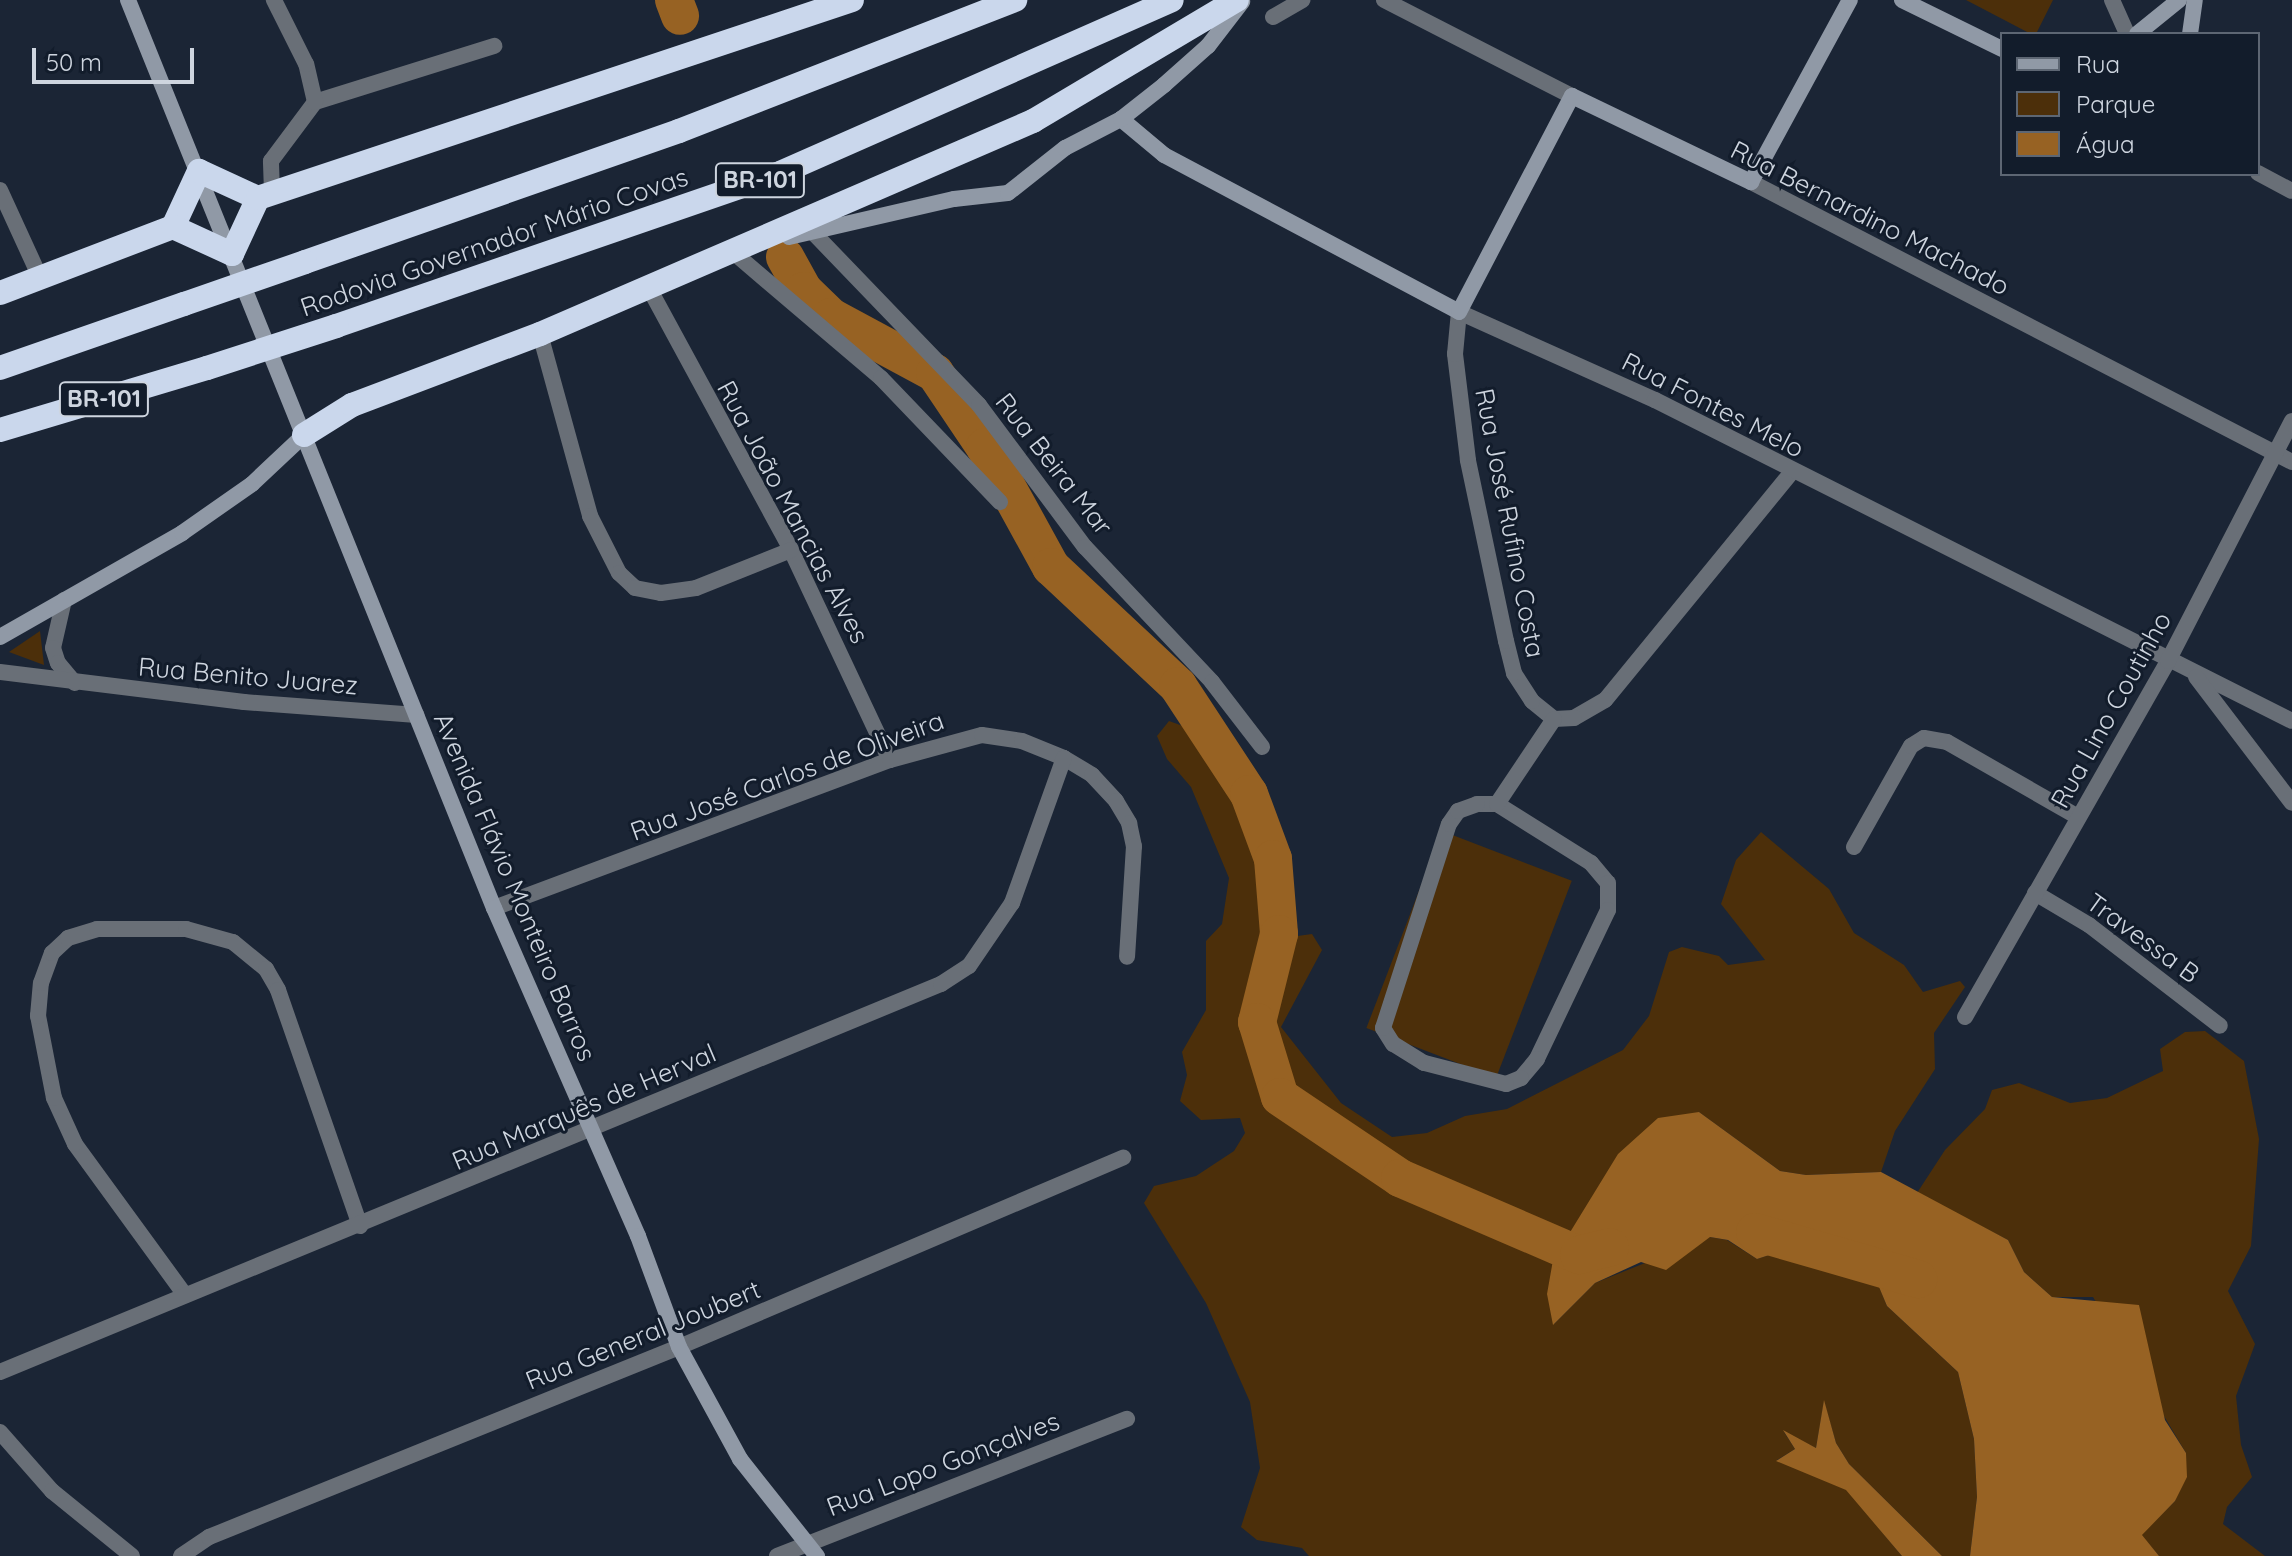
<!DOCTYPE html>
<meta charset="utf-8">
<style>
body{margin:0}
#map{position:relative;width:2292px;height:1556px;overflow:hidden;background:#1b2535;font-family:Quicksand,sans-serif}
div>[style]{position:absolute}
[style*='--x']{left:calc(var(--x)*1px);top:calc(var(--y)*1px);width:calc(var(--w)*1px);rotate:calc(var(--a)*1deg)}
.green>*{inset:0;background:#4c2f0a;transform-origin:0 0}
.water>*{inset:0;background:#976223}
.river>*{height:38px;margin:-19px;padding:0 19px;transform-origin:19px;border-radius:19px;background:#976223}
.street>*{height:16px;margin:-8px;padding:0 8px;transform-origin:8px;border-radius:8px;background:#696f77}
.secondary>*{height:16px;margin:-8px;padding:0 8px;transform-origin:8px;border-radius:8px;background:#9099a6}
.highway>*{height:24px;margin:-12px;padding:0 12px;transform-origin:12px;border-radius:12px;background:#cad7ec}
.highway-bridge>*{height:24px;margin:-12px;padding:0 12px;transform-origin:12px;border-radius:12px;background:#cad7ec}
span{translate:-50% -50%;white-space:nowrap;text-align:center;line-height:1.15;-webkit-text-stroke:6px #121c2b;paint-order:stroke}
.shield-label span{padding:2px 6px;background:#121c2b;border:2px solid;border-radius:6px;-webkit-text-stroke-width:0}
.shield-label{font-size:24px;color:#ced5df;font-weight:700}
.street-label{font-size:26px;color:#ced5df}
.legend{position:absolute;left:2000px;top:32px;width:260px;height:144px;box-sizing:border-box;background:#121c2b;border:2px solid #5d6673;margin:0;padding:10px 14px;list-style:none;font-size:24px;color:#ced5df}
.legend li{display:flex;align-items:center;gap:16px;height:40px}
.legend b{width:40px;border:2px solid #5d6673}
.scale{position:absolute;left:32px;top:48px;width:162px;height:36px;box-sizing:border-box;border:4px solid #ced5df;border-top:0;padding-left:10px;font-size:24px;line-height:28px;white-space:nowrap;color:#ced5df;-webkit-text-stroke:6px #121c2b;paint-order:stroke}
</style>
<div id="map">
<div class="green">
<div style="clip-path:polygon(1966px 0,2053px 0,2036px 34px,2031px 34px)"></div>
<div style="clip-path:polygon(40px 631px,44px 665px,9px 652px)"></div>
<div style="clip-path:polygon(1169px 721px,1194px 730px,1243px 814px,1267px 886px,1269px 944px,1254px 1003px,1275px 980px,1290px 937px,1312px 934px,1322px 950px,1281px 1027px,1341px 1103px,1392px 1137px,1427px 1133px,1465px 1116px,1507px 1109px,1623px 1050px,1649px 1016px,1669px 952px,1682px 947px,1719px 956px,1728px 965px,1765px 960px,1721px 904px,1736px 860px,1761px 832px,1829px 889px,1854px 933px,1904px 965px,1923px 992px,1960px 981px,1965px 987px,1934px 1033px,1935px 1069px,1895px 1131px,1881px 1172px,1806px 1175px,1780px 1171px,1699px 1112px,1577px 1224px,1553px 1260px,1554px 1324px,1595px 1283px,1710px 1237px,1727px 1240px,1757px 1259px,1825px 1237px,1862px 1244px,1887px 1306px,1958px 1372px,1974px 1439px,1977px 1497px,1970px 1556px,1942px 1556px,1849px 1464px,1836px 1443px,1824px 1402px,1816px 1448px,1784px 1432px,1795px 1449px,1777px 1460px,1846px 1489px,1902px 1556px,1309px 1556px,1302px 1548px,1257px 1540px,1241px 1527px,1260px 1468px,1250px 1402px,1206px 1303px,1144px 1203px,1154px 1186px,1196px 1176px,1234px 1151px,1245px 1133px,1240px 1118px,1201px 1120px,1180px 1101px,1187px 1075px,1182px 1052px,1206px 1010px,1206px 941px,1222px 924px,1229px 878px,1191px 787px,1167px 759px,1157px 736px)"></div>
<div style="left:1442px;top:831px;width:139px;height:211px;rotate:21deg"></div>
<div style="clip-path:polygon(2205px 1031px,2244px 1061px,2259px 1139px,2251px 1246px,2228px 1291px,2255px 1344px,2236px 1396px,2241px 1445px,2252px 1477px,2227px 1507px,2223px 1524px,2265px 1556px,2159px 1556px,2141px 1535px,2175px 1501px,2186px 1453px,2093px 1297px,2052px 1297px,2024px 1272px,2008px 1240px,1917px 1193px,1945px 1150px,1985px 1109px,1992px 1090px,2019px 1083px,2070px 1103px,2107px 1098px,2163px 1071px,2160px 1049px,2185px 1032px)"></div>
</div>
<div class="water">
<div style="clip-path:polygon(1699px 1112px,1780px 1171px,1806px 1175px,1881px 1172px,2008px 1240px,2024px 1272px,2052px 1297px,2139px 1305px,2165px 1420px,2186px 1453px,2187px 1477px,2175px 1501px,2142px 1535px,2159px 1556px,1970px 1556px,1977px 1497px,1974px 1439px,1958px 1372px,1887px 1306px,1861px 1244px,1825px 1237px,1757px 1259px,1728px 1240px,1710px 1237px,1666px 1270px,1641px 1262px,1595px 1283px,1553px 1325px,1547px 1294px,1553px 1260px,1618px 1154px,1658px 1118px)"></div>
<div style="clip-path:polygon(1824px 1400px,1836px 1443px,1849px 1464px,1942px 1556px,1902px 1556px,1846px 1490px,1776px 1461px,1795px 1449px,1783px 1430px,1816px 1448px)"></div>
</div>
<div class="river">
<div style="--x:674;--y:0;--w:17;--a:69"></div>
<div style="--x:785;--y:257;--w:39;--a:61"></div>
<div style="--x:804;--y:291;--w:37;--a:44"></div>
<div style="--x:831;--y:317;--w:118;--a:28.3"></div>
<div style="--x:935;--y:373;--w:89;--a:56"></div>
<div style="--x:985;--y:447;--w:137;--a:61.2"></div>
<div style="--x:1051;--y:567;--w:174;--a:43.1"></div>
<div style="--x:1178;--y:686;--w:129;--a:56.7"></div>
<div style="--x:1249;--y:794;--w:69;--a:69.7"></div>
<div style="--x:1273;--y:859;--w:75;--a:85.4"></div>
<div style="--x:1279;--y:934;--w:91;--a:104"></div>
<div style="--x:1257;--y:1022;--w:78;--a:73"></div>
<div style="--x:1280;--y:1097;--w:145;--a:34"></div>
<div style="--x:1400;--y:1178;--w:195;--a:23.3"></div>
<div style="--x:1579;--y:1255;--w:32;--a:-14"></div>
<div style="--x:1755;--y:1232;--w:170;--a:16.1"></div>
</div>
<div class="street">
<div style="--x:1384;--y:0;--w:211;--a:27.1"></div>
<div style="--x:2112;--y:0;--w:37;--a:66"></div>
<div style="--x:1273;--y:17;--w:34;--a:-30"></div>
<div style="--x:315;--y:102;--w:188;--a:-17.4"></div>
<div style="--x:2258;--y:173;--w:38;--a:28"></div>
<div style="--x:1751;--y:182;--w:609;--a:27.36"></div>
<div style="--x:0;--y:190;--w:94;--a:65.4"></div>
<div style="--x:272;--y:192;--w:31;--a:-92"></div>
<div style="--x:271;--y:161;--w:74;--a:-53.3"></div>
<div style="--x:315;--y:102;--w:39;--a:-103"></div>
<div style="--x:306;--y:64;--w:72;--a:-116.6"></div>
<div style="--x:803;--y:222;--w:254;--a:46.1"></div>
<div style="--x:979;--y:405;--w:177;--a:53.3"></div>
<div style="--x:1085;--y:547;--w:185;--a:46.7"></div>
<div style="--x:1212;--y:682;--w:82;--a:52.4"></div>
<div style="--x:733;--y:252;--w:194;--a:40.4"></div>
<div style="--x:881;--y:378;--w:172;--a:46.2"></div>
<div style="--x:649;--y:288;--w:298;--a:61.5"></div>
<div style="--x:791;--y:550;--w:232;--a:64.8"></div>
<div style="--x:540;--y:334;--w:189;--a:74.6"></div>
<div style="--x:590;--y:516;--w:64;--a:63"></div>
<div style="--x:619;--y:573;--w:22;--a:43"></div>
<div style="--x:635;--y:588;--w:26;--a:11"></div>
<div style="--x:661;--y:593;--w:35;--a:-8"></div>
<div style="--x:696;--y:588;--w:102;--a:-21.8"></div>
<div style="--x:1791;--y:473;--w:293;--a:129.3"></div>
<div style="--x:1605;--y:700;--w:36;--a:150"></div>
<div style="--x:1574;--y:718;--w:20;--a:177"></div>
<div style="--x:1554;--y:719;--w:28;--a:-141"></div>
<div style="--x:1532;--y:701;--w:33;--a:-123"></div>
<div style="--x:1514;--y:673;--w:33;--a:-104"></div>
<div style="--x:1506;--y:641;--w:185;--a:-101.9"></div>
<div style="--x:1468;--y:460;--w:107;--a:-97"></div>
<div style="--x:1455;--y:354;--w:42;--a:-84.6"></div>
<div style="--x:1459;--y:312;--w:215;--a:24.2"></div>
<div style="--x:1655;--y:400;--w:713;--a:26.74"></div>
<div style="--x:64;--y:600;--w:49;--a:102.9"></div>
<div style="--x:53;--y:648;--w:16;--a:72"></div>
<div style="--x:58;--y:663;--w:26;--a:50"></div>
<div style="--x:0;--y:672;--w:246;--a:7"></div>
<div style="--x:244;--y:702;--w:173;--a:4.3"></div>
<div style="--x:2196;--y:677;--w:158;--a:52.7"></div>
<div style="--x:1477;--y:804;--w:20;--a:0"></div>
<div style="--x:1497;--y:804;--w:111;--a:32.1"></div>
<div style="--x:1591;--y:863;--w:26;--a:50"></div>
<div style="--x:1608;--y:883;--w:27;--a:90"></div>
<div style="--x:1608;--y:910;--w:165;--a:115.5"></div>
<div style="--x:1537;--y:1059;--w:25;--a:130"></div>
<div style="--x:1521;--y:1078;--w:16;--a:158"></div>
<div style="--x:1506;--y:1084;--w:85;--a:-165.6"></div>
<div style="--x:1424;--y:1063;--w:36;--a:-148"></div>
<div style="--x:1393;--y:1044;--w:19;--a:-122"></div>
<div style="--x:1383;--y:1028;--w:214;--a:-72.1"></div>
<div style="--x:1449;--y:824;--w:16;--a:-55"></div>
<div style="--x:1458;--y:811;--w:20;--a:-20"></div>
<div style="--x:1497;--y:804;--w:102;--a:-56.2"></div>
<div style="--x:1854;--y:847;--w:116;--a:-60.6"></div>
<div style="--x:1911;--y:746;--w:15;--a:-32"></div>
<div style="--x:1924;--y:738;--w:23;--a:10"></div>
<div style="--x:1947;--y:742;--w:151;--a:29.8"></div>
<div style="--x:2035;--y:893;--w:63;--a:30.7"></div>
<div style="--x:2089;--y:925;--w:165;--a:37.6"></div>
<div style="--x:494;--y:908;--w:423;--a:-20.5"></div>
<div style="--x:890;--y:760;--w:95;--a:-15.2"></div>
<div style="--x:982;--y:735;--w:40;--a:8.5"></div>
<div style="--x:1022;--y:741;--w:45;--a:22"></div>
<div style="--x:1064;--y:758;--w:33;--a:31"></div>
<div style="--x:1092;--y:775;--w:35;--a:47"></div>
<div style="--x:1116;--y:801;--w:26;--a:59"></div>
<div style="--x:1129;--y:823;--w:24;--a:78"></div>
<div style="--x:1134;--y:846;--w:111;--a:93.6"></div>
<div style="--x:1965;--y:1017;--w:410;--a:-60.3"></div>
<div style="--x:2168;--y:661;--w:270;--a:-62.7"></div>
<div style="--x:185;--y:1295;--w:187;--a:-126.1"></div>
<div style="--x:75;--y:1144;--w:51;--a:-114.5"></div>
<div style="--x:54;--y:1098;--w:84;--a:-101"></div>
<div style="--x:38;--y:1016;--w:33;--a:-85"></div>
<div style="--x:41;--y:983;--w:32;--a:-70"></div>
<div style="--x:52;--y:953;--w:22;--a:-43"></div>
<div style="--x:68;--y:938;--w:30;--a:-17"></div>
<div style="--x:97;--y:929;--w:89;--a:0"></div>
<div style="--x:186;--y:929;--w:49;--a:15.5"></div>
<div style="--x:233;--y:942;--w:43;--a:39.3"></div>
<div style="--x:266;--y:969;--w:24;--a:60"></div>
<div style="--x:278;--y:990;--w:250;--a:70.8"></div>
<div style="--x:0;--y:1372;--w:1018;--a:-22.41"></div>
<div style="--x:941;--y:984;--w:33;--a:-33"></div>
<div style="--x:969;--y:966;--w:76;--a:-55.7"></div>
<div style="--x:1012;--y:903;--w:154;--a:-70.3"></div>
<div style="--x:0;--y:1432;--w:79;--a:48.6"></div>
<div style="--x:52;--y:1491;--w:103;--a:39.1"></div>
<div style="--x:181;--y:1556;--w:34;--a:-34"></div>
<div style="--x:209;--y:1537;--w:507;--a:-22.01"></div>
<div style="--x:679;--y:1347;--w:483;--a:-23.1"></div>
<div style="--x:777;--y:1556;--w:376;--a:-21.4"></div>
</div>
<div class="secondary">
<div style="--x:128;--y:0;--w:979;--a:68.05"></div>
<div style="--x:494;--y:908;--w:358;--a:66.3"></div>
<div style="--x:638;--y:1236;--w:118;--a:69.7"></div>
<div style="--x:679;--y:1347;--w:128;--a:61.4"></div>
<div style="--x:740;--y:1459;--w:124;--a:51.6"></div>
<div style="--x:1902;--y:0;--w:111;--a:26.1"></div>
<div style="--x:2137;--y:34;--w:54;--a:-39"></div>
<div style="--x:2190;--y:34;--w:34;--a:-82"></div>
<div style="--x:1121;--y:119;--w:56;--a:39.9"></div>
<div style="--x:1164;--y:155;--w:334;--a:28"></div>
<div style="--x:1459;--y:312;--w:244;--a:-62.4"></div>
<div style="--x:1572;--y:96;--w:199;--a:25.7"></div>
<div style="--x:1751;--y:182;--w:207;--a:-61.5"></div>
<div style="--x:789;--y:237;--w:169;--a:-13"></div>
<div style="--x:954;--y:199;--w:54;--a:-6.3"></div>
<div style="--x:1008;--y:193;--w:73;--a:-38.3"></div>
<div style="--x:1065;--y:148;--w:63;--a:-27.4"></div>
<div style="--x:1121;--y:119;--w:55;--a:-38.3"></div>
<div style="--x:1164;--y:85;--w:59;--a:-41.6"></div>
<div style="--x:1208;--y:46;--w:56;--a:-52.3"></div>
<div style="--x:0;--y:637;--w:210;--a:-29.7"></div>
<div style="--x:182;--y:533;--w:85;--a:-35"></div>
<div style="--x:252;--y:484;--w:71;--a:-43.3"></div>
</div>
<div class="highway">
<div style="--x:173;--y:227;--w:62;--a:-65.1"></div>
<div style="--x:199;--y:171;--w:65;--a:24.6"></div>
<div style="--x:305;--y:262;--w:396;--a:-19.3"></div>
<div style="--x:679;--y:131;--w:361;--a:-21.3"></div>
<div style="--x:0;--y:293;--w:185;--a:-20.9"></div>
<div style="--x:173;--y:227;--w:65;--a:24.6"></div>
<div style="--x:232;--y:254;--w:62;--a:-65.1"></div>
<div style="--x:258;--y:198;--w:626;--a:-18.43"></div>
<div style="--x:336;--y:326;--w:470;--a:-19"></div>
<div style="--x:780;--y:173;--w:428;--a:-23.8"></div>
<div style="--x:0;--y:368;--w:195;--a:-19.2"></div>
<div style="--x:0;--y:430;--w:216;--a:-16.7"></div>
<div style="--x:304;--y:435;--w:57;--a:-32"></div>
<div style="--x:352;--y:405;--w:201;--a:-20.7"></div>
<div style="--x:540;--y:334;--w:537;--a:-23.37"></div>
<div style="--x:1033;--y:121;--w:237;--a:-30.7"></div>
</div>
<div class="highway-bridge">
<div style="--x:184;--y:304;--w:128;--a:-19.1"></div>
<div style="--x:207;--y:368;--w:136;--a:-18"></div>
</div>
<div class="shield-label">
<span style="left:760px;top:180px">BR-101</span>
<span style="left:104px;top:399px">BR-101</span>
</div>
<div class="street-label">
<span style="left:1870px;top:218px;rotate:27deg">Rua Bernardino Machado</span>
<span style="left:494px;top:242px;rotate:-19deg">Rodovia Governador Mário Covas</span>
<span style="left:1713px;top:405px;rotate:27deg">Rua Fontes Melo</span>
<span style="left:1054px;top:464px;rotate:52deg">Rua Beira Mar</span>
<span style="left:793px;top:512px;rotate:62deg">Rua João Mancias Alves</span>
<span style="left:1510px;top:523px;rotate:79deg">Rua José Rufino Costa</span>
<span style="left:248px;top:676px;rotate:5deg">Rua Benito Juarez</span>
<span style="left:2111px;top:710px;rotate:-61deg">Rua Lino Coutinho</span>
<span style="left:787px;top:776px;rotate:-20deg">Rua José Carlos de Oliveira</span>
<span style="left:515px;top:887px;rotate:67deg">Avenida Flávio Monteiro Barros</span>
<span style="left:2143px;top:938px;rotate:36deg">Travessa B</span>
<span style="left:584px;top:1107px;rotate:-23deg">Rua Marquês de Herval</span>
<span style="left:643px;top:1335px;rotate:-22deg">Rua General Joubert</span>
<span style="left:943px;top:1464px;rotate:-21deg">Rua Lopo Gonçalves</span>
</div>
<ul class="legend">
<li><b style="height:10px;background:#9099a6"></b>Rua</li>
<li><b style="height:22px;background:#4c2f0a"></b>Parque</li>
<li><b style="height:22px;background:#976223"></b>Água</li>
</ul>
<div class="scale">50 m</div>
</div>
